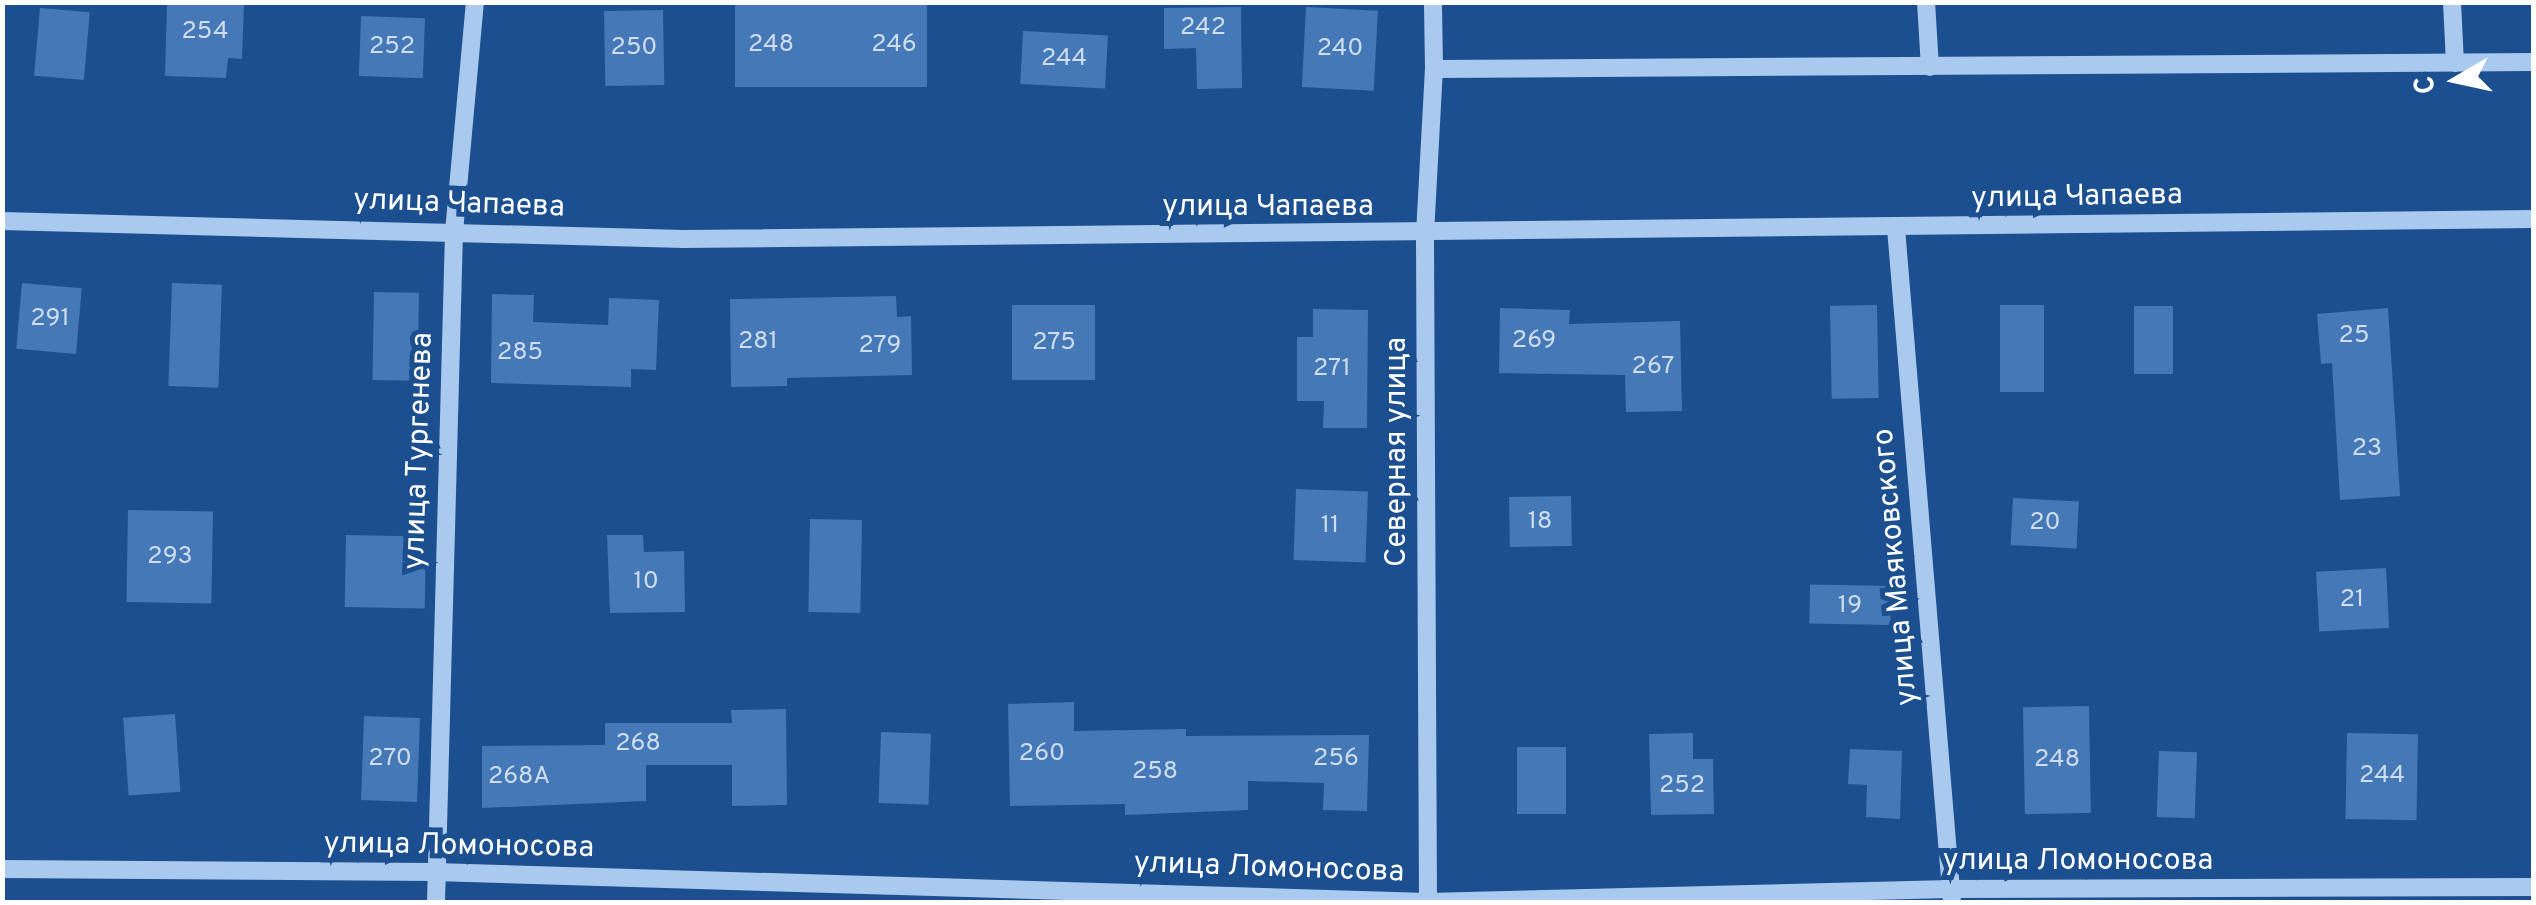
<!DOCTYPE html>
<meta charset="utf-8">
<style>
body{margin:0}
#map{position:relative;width:2536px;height:905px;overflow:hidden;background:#1b4f8f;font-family:Overpass,sans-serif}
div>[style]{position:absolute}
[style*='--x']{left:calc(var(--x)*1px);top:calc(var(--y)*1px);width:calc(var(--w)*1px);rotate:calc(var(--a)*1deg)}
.building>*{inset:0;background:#4478b7;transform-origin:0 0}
.minor>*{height:18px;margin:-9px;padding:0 9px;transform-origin:9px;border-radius:9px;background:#a9c9ee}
span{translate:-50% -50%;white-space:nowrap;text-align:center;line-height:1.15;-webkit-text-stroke:10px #1b4f8f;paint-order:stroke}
.number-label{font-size:25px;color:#d0dded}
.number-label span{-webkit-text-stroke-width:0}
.street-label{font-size:30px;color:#fff}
.frame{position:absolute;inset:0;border:5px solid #fff;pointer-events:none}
.north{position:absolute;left:2406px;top:30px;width:100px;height:100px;-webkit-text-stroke:8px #1b4f8f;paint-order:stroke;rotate:261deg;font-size:28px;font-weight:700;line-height:40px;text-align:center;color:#fff}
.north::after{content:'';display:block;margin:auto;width:35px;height:45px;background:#fff;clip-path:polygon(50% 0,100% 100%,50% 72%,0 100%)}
</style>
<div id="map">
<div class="building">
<div style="clip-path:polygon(167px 2px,244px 5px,242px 59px,228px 58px,226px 78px,165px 76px)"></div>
<div style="left:735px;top:2px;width:192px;height:85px"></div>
<div style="clip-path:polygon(1241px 7px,1242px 88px,1197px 89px,1196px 48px,1164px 49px,1164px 8px)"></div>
<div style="left:1306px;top:7px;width:72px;height:80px;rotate:3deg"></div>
<div style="left:40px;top:8px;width:50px;height:68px;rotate:5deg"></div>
<div style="left:663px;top:10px;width:75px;height:59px;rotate:89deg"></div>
<div style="left:361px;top:16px;width:64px;height:60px;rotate:2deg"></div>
<div style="left:1023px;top:31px;width:85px;height:53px;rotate:3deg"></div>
<div style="left:22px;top:283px;width:60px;height:66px;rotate:5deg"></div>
<div style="left:172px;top:283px;width:50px;height:103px;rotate:2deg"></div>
<div style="left:374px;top:292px;width:45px;height:88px;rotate:1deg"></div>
<div style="clip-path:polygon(492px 294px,534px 295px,533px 322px,608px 325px,609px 298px,659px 300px,656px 370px,631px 369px,631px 387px,491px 383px)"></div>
<div style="clip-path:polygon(896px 296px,897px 317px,911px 316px,912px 375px,787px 378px,787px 386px,731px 387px,730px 299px)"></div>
<div style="left:1012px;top:305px;width:83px;height:75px"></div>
<div style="left:1877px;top:305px;width:93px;height:47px;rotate:89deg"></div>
<div style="left:2000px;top:305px;width:44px;height:87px"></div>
<div style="left:2134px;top:306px;width:39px;height:68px"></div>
<div style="clip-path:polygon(1500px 308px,1570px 310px,1569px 324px,1680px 321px,1682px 411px,1626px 412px,1625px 375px,1499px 373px)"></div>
<div style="clip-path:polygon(2388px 308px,2400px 496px,2340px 500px,2332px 363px,2321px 364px,2317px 314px)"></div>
<div style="clip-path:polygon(1313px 309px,1368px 310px,1367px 428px,1323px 428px,1324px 401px,1297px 401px,1297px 337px,1313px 337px)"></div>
<div style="left:1296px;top:489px;width:72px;height:71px;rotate:2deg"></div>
<div style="left:1571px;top:496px;width:50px;height:62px;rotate:89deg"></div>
<div style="left:2013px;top:498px;width:66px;height:47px;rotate:3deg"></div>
<div style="left:128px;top:510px;width:85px;height:92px;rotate:1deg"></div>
<div style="left:810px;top:519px;width:52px;height:93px;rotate:1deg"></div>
<div style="left:346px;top:535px;width:80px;height:72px;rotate:1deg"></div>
<div style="clip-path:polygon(607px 535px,643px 535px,644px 552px,684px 551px,685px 612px,610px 613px)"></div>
<div style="left:2386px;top:568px;width:60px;height:70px;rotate:87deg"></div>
<div style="left:1891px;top:586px;width:39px;height:81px;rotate:91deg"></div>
<div style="clip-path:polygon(1074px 702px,1074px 731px,1186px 729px,1186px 736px,1369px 735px,1367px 811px,1323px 810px,1324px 783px,1248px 781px,1248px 810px,1125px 815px,1125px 804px,1010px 806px,1008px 704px)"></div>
<div style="left:2089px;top:706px;width:107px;height:66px;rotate:89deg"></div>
<div style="clip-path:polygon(786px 709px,787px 805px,732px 806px,732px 765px,646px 765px,646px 801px,482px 808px,482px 746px,605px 745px,605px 723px,732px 723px,731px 710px)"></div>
<div style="left:175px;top:714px;width:78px;height:52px;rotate:86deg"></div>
<div style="left:364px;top:716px;width:56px;height:84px;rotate:2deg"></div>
<div style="left:881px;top:732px;width:50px;height:71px;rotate:2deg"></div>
<div style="clip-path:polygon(1693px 733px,1693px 759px,1713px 759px,1714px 814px,1651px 815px,1649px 734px)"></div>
<div style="left:2347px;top:733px;width:71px;height:86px;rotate:1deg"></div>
<div style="left:1517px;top:747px;width:49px;height:67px"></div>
<div style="clip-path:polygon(1850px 749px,1902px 751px,1900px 819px,1866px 817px,1867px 785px,1848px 784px)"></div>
<div style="left:2159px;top:751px;width:38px;height:66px;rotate:2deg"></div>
</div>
<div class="minor">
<div style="--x:1926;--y:2;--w:65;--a:86.5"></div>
<div style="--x:2452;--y:2;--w:61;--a:87.2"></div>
<div style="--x:1434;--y:69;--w:1100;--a:-0.36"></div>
<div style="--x:2;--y:221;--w:682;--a:1.51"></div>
<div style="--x:684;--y:239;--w:1850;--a:-0.62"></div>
<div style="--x:1896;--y:228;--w:676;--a:85.25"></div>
<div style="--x:2;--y:869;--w:433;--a:0.4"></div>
<div style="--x:435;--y:872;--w:993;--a:1.73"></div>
<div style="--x:1428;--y:902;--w:523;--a:-1.42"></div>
<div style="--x:1951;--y:889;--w:583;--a:-0.2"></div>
<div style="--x:436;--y:902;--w:670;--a:-88.46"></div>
<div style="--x:454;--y:232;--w:231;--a:-84.8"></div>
<div style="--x:1428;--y:902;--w:668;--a:-90.26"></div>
<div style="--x:1425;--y:234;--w:165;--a:-86.9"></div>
<div style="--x:1434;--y:69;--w:67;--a:-90.9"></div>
</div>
<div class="number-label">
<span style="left:1203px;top:28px">242</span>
<span style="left:205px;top:32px">254</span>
<span style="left:771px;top:45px">248</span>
<span style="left:894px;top:45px">246</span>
<span style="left:392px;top:47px">252</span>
<span style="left:634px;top:48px">250</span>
<span style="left:1340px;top:49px">240</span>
<span style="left:1064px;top:59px">244</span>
<span style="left:50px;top:319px">291</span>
<span style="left:2354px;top:336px">25</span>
<span style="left:1534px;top:341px">269</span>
<span style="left:758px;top:342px">281</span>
<span style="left:1054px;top:343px">275</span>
<span style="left:880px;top:346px">279</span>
<span style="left:520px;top:353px">285</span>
<span style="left:1653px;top:367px">267</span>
<span style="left:1332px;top:369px">271</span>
<span style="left:2367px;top:449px">23</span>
<span style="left:1540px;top:522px">18</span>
<span style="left:2045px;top:523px">20</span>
<span style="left:1330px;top:526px">11</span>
<span style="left:170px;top:557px">293</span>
<span style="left:646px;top:582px">10</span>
<span style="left:2352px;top:600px">21</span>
<span style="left:1850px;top:606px">19</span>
<span style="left:638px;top:744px">268</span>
<span style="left:1042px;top:754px">260</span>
<span style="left:390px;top:759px">270</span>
<span style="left:1336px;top:759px">256</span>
<span style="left:2057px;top:760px">248</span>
<span style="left:1155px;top:772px">258</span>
<span style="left:2382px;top:776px">244</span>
<span style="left:519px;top:777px">268А</span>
<span style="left:1682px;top:786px">252</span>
</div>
<div class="street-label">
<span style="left:2077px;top:198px;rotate:-1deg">улица Чапаева</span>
<span style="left:459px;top:205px;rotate:2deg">улица Чапаева</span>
<span style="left:1268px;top:208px">улица Чапаева</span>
<span style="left:420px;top:451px;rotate:-88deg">улица Тургенева</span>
<span style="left:1398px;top:452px;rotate:-90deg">Северная улица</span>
<span style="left:1897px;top:567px;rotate:-95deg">улица Маяковского</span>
<span style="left:459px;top:847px;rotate:1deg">улица Ломоносова</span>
<span style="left:2078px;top:862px">улица Ломоносова</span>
<span style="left:1269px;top:869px;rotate:2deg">улица Ломоносова</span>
</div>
<div class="frame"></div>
<div class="north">С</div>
</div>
